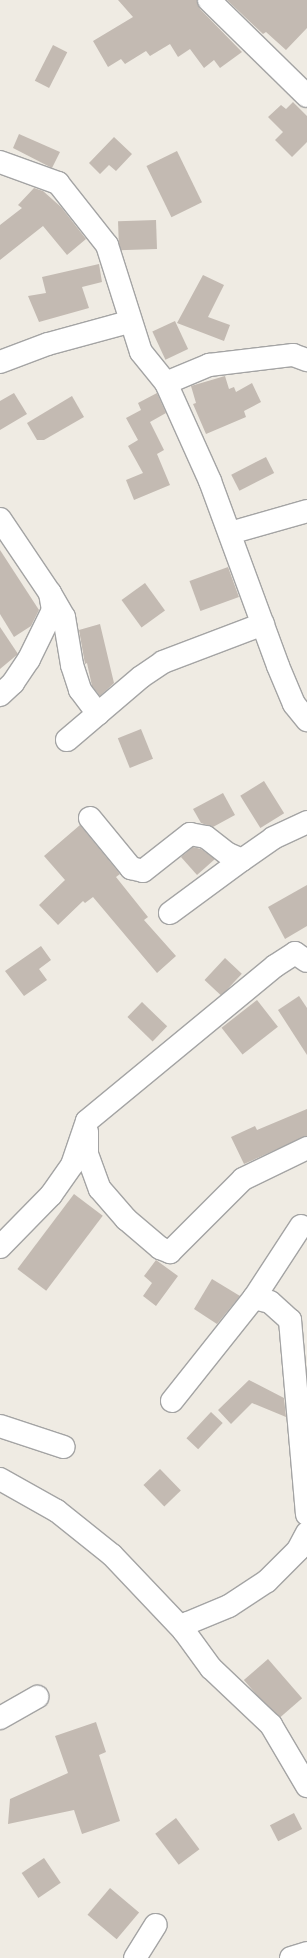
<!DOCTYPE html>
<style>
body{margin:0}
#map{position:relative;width:307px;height:1958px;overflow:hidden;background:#efebe3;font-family:"Space Grotesk",sans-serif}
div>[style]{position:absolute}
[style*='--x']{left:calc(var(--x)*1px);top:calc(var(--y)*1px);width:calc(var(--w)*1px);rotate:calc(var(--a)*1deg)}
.building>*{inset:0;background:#c3bab2;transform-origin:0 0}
.roads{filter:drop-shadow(1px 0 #a4a4a4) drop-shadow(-1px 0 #a4a4a4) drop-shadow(0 1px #a4a4a4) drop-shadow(0 -1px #a4a4a4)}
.minor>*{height:22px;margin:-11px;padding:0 11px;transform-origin:11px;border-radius:11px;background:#fff}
span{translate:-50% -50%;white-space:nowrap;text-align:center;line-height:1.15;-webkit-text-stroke:3.5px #fff;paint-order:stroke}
</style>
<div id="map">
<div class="building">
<div style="clip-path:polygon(118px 0,197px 0,200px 9px,242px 52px,220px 68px,214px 60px,204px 68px,190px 49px,178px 57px,170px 44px,150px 56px,146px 51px,125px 64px,121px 59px,108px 67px,93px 41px,133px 17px)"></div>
<div style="clip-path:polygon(227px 0,307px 0,307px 28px,286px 50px,266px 32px,263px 34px)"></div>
<div style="left:53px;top:45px;width:16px;height:40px;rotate:27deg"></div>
<div style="clip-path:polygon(293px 102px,307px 116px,307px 142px,292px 157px,275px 140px,283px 132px,268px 117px,281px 105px,286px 109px)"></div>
<div style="clip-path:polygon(19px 134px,60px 152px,52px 168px,13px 148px)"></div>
<div style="clip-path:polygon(114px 137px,132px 154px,116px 171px,109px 165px,100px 174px,89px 163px)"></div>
<div style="left:177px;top:151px;width:57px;height:34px;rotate:64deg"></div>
<div style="clip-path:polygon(34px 188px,43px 191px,61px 207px,86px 239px,67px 255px,43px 226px,0 260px,0 225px,22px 208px,18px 205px)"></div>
<div style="left:156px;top:220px;width:29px;height:38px;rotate:88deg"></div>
<div style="clip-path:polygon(99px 264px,102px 282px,82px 287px,89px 308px,39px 322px,28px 296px,46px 293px,42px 277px)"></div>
<div style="clip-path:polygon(203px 275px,224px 285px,208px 317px,230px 325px,224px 341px,177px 323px)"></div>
<div style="left:175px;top:321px;width:31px;height:25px;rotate:65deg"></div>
<div style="clip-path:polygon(225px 376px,229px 389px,234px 387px,236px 392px,252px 383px,261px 402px,244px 411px,246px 417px,206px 434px,193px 404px,196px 403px,191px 386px)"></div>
<div style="clip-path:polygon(14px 393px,27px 414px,0 430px,0 401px)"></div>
<div style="clip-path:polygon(157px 393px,166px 413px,150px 422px,164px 450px,157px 454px,170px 485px,134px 500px,126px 480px,143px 473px,128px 446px,138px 440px,126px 418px,141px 410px,138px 403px)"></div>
<div style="clip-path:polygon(72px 396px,84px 417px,44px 440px,37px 440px,27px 423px)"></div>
<div style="left:266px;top:457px;width:18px;height:39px;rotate:63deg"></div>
<div style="clip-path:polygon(0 550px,39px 610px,31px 626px,14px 637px,0 614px)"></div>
<div style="left:228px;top:567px;width:32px;height:41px;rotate:70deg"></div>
<div style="left:145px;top:583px;width:34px;height:29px;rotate:54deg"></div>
<div style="clip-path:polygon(100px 624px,114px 683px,100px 696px,92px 686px,87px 663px,85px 664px,79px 630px)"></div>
<div style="clip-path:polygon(0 627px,18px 654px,0 669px)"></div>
<div style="left:141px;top:729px;width:32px;height:25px;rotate:68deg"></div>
<div style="left:264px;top:781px;width:38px;height:28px;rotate:58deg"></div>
<div style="clip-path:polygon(223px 793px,235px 815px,213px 827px,201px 823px,193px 809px)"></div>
<div style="clip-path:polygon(80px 825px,120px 874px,116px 877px,148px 917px,144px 920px,176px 956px,157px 973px,93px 897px,85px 903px,83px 901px,58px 925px,39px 905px,65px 880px,44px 856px)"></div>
<div style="clip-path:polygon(193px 847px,201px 849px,215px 859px,197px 875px,181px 857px)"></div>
<div style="clip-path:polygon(307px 885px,307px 926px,285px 939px,268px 907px)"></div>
<div style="clip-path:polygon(41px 946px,51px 960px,39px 969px,47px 980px,24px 996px,5px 971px)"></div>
<div style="left:225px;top:958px;width:23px;height:30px;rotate:43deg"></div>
<div style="clip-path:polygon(299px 996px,307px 1008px,307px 1055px,278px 1010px)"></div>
<div style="left:257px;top:1000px;width:34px;height:45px;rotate:52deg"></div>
<div style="left:142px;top:1002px;width:35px;height:21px;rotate:44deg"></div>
<div style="clip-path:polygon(307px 1109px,307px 1136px,244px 1164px,231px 1137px,255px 1126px,257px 1130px)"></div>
<div style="left:74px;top:1194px;width:36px;height:94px;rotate:37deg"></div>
<div style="clip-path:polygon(156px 1260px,178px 1276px,156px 1306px,143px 1296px,152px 1283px,144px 1276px)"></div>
<div style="clip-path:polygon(212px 1279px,240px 1296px,217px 1324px,194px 1309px)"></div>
<div style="clip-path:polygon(249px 1380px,284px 1398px,286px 1417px,252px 1403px,231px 1424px,218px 1410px)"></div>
<div style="left:211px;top:1412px;width:16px;height:36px;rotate:43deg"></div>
<div style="left:160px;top:1469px;width:30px;height:23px;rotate:46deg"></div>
<div style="left:268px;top:1659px;width:52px;height:32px;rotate:49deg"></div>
<div style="clip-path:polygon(96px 1722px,106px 1752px,99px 1755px,120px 1821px,82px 1834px,74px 1810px,8px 1824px,10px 1799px,68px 1773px,55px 1736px)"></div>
<div style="left:294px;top:1813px;width:18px;height:27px;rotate:63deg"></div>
<div style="left:176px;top:1818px;width:39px;height:26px;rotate:53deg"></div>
<div style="left:44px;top:1858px;width:30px;height:27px;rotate:56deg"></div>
<div style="left:110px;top:1888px;width:38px;height:35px;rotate:40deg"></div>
</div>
<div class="roads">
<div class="minor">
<div style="--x:209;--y:0;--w:137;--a:44.4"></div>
<div style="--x:0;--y:162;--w:62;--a:19.9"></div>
<div style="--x:58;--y:183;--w:79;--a:51.7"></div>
<div style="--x:107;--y:245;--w:112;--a:72.4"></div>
<div style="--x:141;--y:352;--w:40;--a:51"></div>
<div style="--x:166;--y:383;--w:107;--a:65.8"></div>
<div style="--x:210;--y:481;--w:197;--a:69.8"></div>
<div style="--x:278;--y:666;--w:41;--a:67.2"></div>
<div style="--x:294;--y:704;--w:21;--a:51"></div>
<div style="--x:0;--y:362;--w:51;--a:-20.6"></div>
<div style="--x:48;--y:344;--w:84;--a:-15.2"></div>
<div style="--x:166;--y:383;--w:47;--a:-22.7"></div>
<div style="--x:209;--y:365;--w:85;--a:-6.8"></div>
<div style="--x:293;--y:355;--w:15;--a:20"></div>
<div style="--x:0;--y:519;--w:89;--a:56"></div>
<div style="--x:50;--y:593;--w:17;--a:80"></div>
<div style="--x:53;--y:610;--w:55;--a:116.1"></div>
<div style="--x:29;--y:659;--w:29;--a:124"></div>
<div style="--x:13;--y:683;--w:18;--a:137"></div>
<div style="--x:230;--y:533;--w:80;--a:-15.9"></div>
<div style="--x:50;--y:593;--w:28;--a:60"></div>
<div style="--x:64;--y:617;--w:49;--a:80.5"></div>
<div style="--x:72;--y:665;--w:26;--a:72"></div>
<div style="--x:80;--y:690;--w:30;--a:53"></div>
<div style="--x:67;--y:740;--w:97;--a:-40.4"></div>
<div style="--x:141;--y:677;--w:27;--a:-34"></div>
<div style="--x:163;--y:662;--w:107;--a:-20.8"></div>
<div style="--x:90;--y:818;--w:65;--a:50.6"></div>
<div style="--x:131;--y:868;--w:12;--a:14"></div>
<div style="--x:143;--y:871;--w:60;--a:-38.2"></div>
<div style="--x:190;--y:834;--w:16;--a:11"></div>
<div style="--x:206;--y:837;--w:28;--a:38"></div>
<div style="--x:228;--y:854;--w:15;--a:23"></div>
<div style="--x:242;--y:860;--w:38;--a:-35"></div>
<div style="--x:273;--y:838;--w:38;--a:-25"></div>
<div style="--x:170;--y:913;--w:89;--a:-36.4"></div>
<div style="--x:87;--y:1132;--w:22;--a:90"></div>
<div style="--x:87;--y:1154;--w:37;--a:70"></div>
<div style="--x:100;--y:1189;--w:40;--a:49"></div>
<div style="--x:126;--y:1219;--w:45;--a:40.5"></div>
<div style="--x:160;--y:1248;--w:11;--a:22"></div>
<div style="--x:170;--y:1252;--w:103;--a:-45"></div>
<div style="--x:243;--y:1179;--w:71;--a:-25.8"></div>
<div style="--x:0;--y:1247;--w:73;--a:-45.6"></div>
<div style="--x:51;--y:1195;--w:37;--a:-55"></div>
<div style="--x:72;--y:1165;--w:46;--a:-71.2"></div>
<div style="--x:87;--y:1121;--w:244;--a:-39.5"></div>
<div style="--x:275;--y:966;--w:24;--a:-33"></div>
<div style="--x:295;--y:953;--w:14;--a:34"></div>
<div style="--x:254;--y:1298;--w:16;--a:14"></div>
<div style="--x:270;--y:1302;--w:27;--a:42"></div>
<div style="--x:290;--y:1320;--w:195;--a:85"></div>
<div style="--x:172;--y:1401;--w:132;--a:-51.5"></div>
<div style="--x:254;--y:1298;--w:86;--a:-56.9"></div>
<div style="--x:0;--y:1426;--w:67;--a:18.2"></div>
<div style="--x:0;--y:1479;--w:65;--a:29.3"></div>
<div style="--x:57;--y:1511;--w:70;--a:38.7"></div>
<div style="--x:112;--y:1555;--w:105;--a:46.5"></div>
<div style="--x:307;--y:1533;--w:19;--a:118"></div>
<div style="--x:298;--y:1550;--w:44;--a:135"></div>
<div style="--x:267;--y:1581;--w:45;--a:146.7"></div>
<div style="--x:229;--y:1606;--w:44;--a:157.5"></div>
<div style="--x:188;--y:1623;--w:9;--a:117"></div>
<div style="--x:184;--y:1631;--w:46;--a:53.9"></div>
<div style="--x:211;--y:1668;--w:83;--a:43.5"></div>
<div style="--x:271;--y:1725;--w:71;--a:59.5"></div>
<div style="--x:0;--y:1718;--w:43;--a:-29.6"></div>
<div style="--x:135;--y:1958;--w:39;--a:-58"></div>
<div style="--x:291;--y:1958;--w:17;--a:-17"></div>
</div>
</div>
</div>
